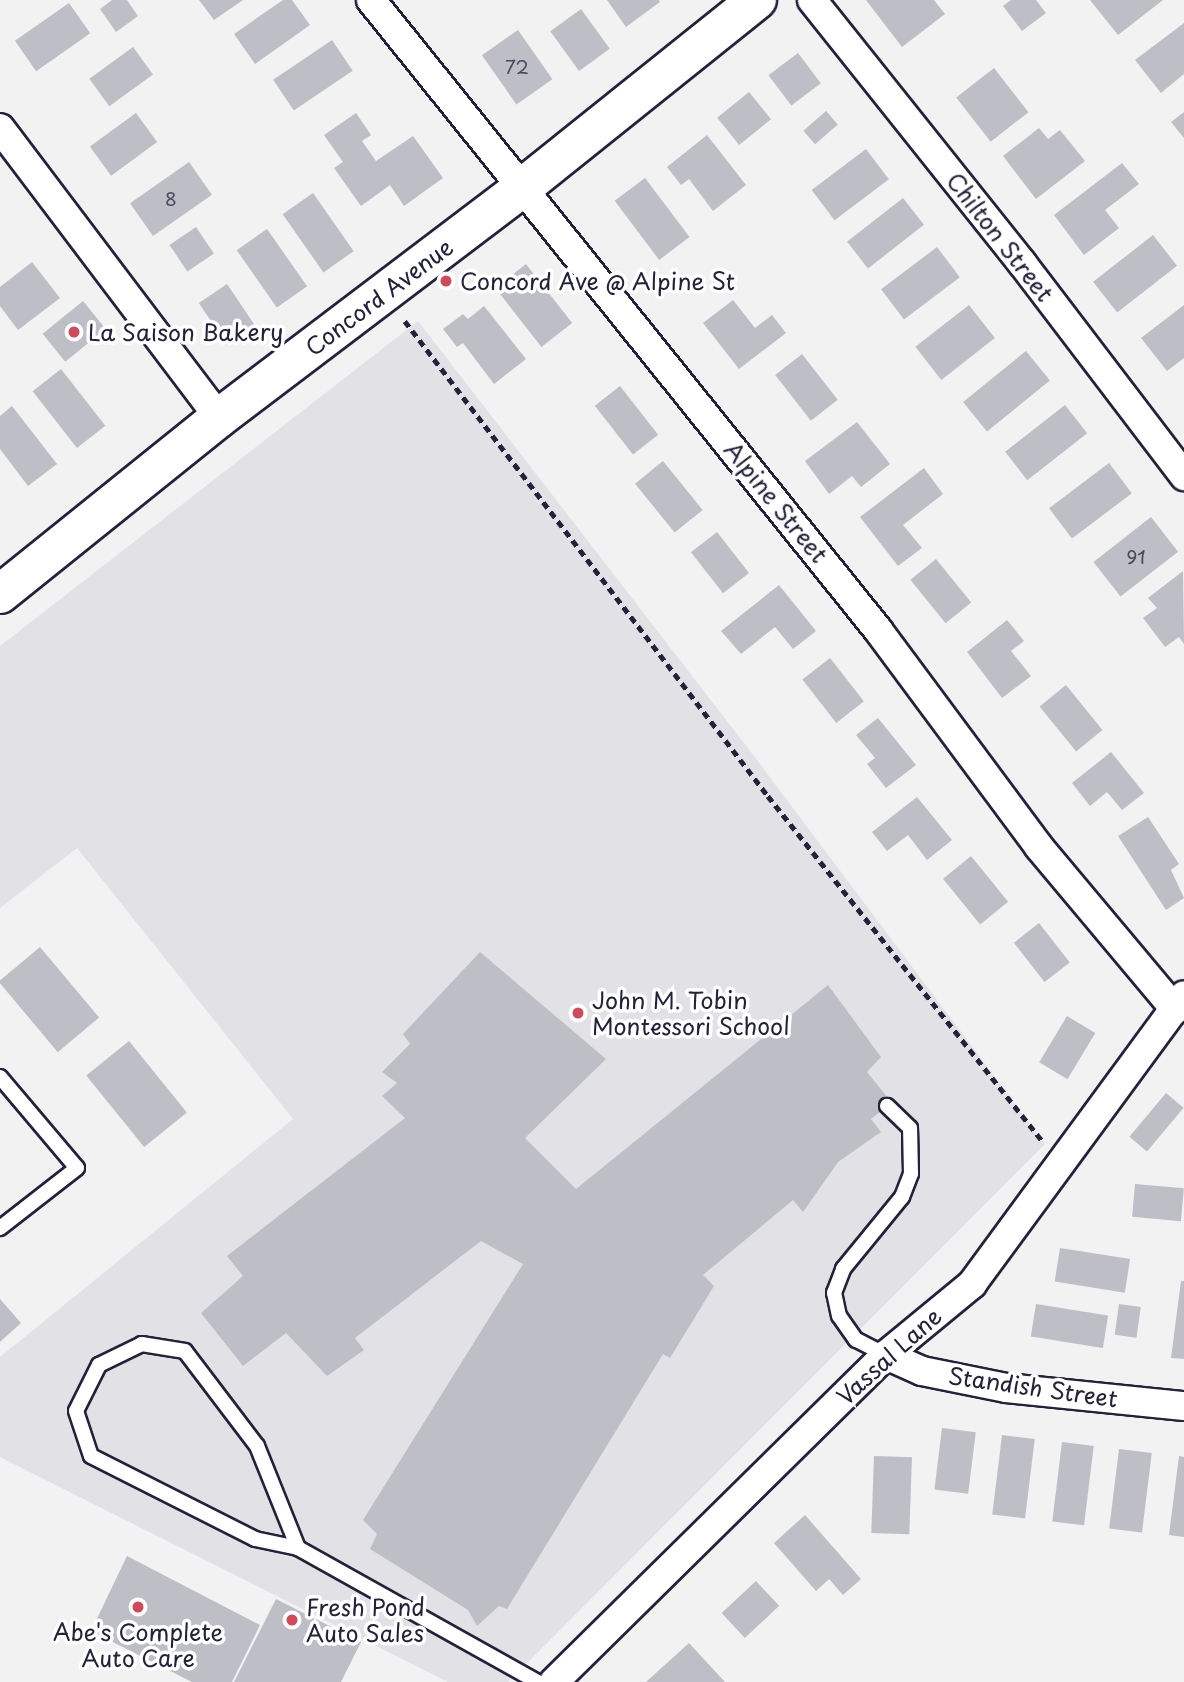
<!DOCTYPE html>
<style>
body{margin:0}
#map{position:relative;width:1184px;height:1682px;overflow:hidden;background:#f2f2f3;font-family:"Playpen Sans",sans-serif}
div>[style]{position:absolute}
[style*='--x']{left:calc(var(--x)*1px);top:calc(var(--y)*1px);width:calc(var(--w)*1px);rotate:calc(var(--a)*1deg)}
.built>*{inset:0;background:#e2e2e6}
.building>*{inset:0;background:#bebec6;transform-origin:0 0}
.path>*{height:4.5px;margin-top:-2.25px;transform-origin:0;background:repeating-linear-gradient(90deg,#22223b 0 7px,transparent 0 12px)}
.roads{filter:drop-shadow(2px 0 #22223b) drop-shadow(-2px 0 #22223b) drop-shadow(0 2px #22223b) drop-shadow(0 -2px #22223b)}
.lane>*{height:14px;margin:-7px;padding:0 7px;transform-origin:7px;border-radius:7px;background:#fff}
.street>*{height:28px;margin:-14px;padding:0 14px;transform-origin:14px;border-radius:14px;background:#fff}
.primary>*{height:38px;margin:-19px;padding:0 19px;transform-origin:19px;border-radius:19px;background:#fff}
.dots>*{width:19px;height:19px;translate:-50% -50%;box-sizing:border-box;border:4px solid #fff;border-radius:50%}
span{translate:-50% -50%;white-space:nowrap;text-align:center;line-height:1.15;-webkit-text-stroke:7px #fff;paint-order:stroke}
.number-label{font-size:19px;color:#49495e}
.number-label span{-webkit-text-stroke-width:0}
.street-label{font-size:23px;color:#22223b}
.poi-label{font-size:23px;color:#22223b}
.left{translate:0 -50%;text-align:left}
</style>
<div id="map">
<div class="built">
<div style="clip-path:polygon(418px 321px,754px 756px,1045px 1144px,508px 1682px,448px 1682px,0 1457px,0 1357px,293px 1119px,77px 848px,0 908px,0 646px)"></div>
</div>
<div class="building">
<div style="clip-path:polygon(112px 0,127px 0,138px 16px,116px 32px,100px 9px)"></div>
<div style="clip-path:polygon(199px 0,243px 0,214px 20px)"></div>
<div style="clip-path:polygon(283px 0,292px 0,310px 25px,255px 64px,234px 34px)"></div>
<div style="clip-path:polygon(607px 0,659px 0,660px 2px,626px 27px)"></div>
<div style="clip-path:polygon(866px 0,934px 0,945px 14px,902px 47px)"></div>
<div style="clip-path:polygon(1011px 0,1036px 0,1046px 13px,1022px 31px,1003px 6px)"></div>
<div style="clip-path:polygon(1090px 0,1163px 0,1118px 35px)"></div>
<div style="left:69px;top:3px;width:37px;height:66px;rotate:55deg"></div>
<div style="left:581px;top:9px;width:49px;height:38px;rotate:54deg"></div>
<div style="clip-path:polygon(1184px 23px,1184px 74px,1161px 93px,1135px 60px)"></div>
<div style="left:518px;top:30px;width:60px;height:44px;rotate:55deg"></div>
<div style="left:332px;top:40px;width:37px;height:71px;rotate:56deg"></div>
<div style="left:133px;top:47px;width:34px;height:54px;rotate:54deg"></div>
<div style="left:798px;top:53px;width:38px;height:37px;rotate:53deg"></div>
<div style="left:994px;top:68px;width:56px;height:48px;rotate:52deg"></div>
<div style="left:749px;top:92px;width:35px;height:41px;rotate:51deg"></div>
<div style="left:826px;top:111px;width:18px;height:30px;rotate:49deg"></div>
<div style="clip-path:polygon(1184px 112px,1184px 138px,1171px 122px)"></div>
<div style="left:136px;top:113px;width:36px;height:57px;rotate:54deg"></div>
<div style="clip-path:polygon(356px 113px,371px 135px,362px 141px,376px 161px,413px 136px,443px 178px,404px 206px,390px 185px,361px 206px,334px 168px,343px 162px,324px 135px)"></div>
<div style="clip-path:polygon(1039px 128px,1048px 139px,1060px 130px,1085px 161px,1036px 199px,1003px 156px)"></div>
<div style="clip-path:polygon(707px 135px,746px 185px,713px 211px,689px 179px,681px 185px,667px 167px)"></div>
<div style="left:866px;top:149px;width:38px;height:68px;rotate:53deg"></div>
<div style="left:189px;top:162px;width:40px;height:72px;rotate:55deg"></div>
<div style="clip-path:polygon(1122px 163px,1139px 184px,1105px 210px,1119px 228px,1084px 255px,1054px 215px)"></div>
<div style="left:645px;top:178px;width:74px;height:38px;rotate:53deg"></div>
<div style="left:313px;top:193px;width:71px;height:37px;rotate:55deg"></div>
<div style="left:903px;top:198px;width:34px;height:71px;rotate:52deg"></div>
<div style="left:196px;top:227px;width:32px;height:32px;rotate:56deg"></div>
<div style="left:267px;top:229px;width:70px;height:37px;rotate:55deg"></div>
<div style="left:1153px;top:235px;width:39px;height:76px;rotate:52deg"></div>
<div style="left:937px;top:247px;width:38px;height:70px;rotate:53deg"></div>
<div style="clip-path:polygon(32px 262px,60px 298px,18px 330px,0 306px,0 287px)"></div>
<div style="left:526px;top:264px;width:75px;height:39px;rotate:52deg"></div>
<div style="left:227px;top:284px;width:50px;height:34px;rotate:56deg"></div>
<div style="clip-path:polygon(733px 300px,755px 328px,772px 315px,786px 333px,739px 369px,703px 323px)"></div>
<div style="left:83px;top:301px;width:36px;height:52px;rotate:51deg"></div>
<div style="left:969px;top:305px;width:42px;height:68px;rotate:52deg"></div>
<div style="clip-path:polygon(1184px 305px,1184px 358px,1167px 371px,1141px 338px)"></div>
<div style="clip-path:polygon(484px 306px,526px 359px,494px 384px,463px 343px,457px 347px,443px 329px,463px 314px,468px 319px)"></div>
<div style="left:1026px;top:351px;width:38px;height:81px;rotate:51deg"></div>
<div style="left:802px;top:354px;width:58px;height:34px;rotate:52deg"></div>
<div style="left:61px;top:369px;width:72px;height:36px;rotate:52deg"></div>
<div style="left:620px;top:386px;width:62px;height:32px;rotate:52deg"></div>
<div style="left:1065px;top:405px;width:36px;height:76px;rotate:52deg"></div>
<div style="clip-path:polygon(12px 406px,57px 464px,28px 486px,0 449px,0 416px)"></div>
<div style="clip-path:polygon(857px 422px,890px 464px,861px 487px,852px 476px,829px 494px,805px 461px)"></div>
<div style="left:663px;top:461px;width:63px;height:36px;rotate:51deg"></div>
<div style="left:1109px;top:463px;width:38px;height:75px;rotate:53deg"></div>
<div style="clip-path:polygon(924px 468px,943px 494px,903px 525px,922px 548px,898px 566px,860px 517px)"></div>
<div style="left:1151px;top:517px;width:44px;height:73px;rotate:52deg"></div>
<div style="left:717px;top:532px;width:52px;height:33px;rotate:52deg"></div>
<div style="left:936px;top:559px;width:56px;height:33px;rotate:51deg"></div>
<div style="clip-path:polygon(1183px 571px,1184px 644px,1179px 637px,1165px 647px,1143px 618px,1157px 608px,1148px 598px)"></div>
<div style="clip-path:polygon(779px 585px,816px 631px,793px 649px,775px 627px,741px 654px,721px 631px)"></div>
<div style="clip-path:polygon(1007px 620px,1024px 641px,1011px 651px,1031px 676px,1002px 698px,967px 652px)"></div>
<div style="left:830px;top:658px;width:55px;height:35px;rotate:52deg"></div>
<div style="left:1066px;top:685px;width:58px;height:34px;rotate:51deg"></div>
<div style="clip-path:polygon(878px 718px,916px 765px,886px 788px,867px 764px,875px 758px,856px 735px)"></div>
<div style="clip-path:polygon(1111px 752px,1144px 793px,1122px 810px,1107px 792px,1090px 806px,1072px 783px)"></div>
<div style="clip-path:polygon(917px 797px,952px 840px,927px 860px,908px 835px,887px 851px,872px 832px)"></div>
<div style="clip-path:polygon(1148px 817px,1179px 864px,1171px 870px,1184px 898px,1166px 910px,1118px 836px)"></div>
<div style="left:971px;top:856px;width:59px;height:36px;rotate:51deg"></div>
<div style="left:1039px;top:923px;width:50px;height:32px;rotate:52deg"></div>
<div style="left:40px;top:947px;width:92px;height:54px;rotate:50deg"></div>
<div style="clip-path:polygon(480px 952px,606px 1059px,525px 1138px,576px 1189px,828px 985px,881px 1057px,867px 1072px,892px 1103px,871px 1119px,881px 1132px,838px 1162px,803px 1212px,793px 1200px,703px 1275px,714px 1286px,670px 1358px,663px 1354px,507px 1609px,499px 1606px,477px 1626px,468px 1610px,370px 1549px,377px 1534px,363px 1520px,523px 1264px,481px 1241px,355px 1338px,364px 1350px,327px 1376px,286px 1333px,243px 1366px,201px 1313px,243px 1276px,227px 1256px,405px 1118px,382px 1096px,397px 1083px,382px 1072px,410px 1044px,403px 1034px)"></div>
<div style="left:1067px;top:1016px;width:33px;height:54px;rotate:31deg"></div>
<div style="left:129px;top:1041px;width:92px;height:55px;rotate:51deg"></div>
<div style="left:1166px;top:1093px;width:23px;height:57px;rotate:40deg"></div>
<div style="left:1135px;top:1184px;width:49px;height:33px;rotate:5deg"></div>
<div style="left:1060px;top:1248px;width:71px;height:34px;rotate:9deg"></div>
<div style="clip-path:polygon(1181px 1281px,1184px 1281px,1184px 1359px,1171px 1358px)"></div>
<div style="clip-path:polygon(0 1299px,21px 1323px,0 1342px)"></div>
<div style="left:1036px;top:1304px;width:73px;height:33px;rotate:9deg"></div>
<div style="left:1119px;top:1304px;width:22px;height:31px;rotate:8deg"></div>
<div style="left:942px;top:1428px;width:34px;height:62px;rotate:7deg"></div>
<div style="left:1002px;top:1435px;width:33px;height:80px;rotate:7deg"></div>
<div style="left:1062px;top:1442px;width:32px;height:80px;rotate:7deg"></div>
<div style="left:1119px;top:1449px;width:33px;height:80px;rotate:7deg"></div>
<div style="left:874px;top:1456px;width:38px;height:77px;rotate:2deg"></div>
<div style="clip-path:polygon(1179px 1456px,1184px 1457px,1184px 1537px,1169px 1535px)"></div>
<div style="clip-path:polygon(805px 1515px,861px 1579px,843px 1595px,829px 1579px,816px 1591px,774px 1543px)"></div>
<div style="clip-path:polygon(127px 1556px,260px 1625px,232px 1682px,192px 1682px,91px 1631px)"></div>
<div style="left:756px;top:1581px;width:34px;height:47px;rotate:47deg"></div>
<div style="clip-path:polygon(276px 1599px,361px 1642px,341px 1682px,234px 1682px)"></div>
<div style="clip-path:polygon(689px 1643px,725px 1682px,646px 1682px)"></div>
</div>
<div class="path">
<div style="--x:405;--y:321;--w:598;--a:52.61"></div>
<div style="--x:768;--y:796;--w:440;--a:51.5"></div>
</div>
<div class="roads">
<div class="lane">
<div style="--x:0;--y:1077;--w:119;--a:49.8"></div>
<div style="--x:77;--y:1168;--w:98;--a:142.1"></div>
<div style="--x:886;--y:1355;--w:34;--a:-153"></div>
<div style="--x:856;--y:1340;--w:29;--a:-125"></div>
<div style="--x:839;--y:1316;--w:24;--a:-102"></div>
<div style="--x:834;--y:1293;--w:26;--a:-69"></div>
<div style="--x:843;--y:1269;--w:93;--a:-50.7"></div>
<div style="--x:902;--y:1197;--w:25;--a:-69"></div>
<div style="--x:911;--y:1174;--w:46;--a:-91.2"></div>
<div style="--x:910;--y:1128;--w:32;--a:-136"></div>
<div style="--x:298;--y:1548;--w:110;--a:-111.9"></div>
<div style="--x:257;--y:1446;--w:119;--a:-127.2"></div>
<div style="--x:185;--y:1351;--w:44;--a:-170.8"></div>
<div style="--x:142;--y:1344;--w:48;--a:154"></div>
<div style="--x:99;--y:1365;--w:51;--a:116.6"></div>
<div style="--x:76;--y:1411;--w:47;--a:71.6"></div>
<div style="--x:91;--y:1456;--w:184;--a:26.8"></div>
<div style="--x:255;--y:1539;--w:44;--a:11.8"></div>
<div style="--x:298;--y:1548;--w:275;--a:29.2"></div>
</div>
<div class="street">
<div style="--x:371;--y:0;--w:809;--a:51.17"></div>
<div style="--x:878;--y:630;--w:270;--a:53.4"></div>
<div style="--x:1039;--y:847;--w:212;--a:50"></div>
<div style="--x:812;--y:0;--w:337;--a:51.4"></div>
<div style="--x:1022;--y:263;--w:268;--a:52.7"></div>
<div style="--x:0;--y:128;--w:363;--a:52.9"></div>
<div style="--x:886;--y:1355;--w:39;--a:24"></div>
<div style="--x:922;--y:1371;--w:86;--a:11.4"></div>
<div style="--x:1006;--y:1388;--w:179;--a:5.8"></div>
<div style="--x:554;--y:1682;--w:466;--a:-44.6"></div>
<div style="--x:886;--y:1355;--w:112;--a:-39.5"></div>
<div style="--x:972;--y:1284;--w:358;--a:-53.7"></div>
</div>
<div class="primary">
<div style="--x:0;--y:594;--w:281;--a:-38.8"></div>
<div style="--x:219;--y:418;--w:380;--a:-37.2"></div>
<div style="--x:522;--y:188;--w:301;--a:-38.7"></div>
</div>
</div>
<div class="dots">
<div style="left:446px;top:281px;background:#d1495b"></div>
<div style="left:74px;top:332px;background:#d1495b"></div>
<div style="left:578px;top:1013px;background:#d1495b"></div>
<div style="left:138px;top:1607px;background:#d1495b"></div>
<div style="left:292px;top:1620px;background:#d1495b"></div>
</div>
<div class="number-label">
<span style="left:517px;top:67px">72</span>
<span style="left:171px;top:199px">8</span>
<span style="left:1136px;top:557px">91</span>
</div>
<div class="street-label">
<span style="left:1000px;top:237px;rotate:52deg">Chilton Street</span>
<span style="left:379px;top:297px;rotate:-37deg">Concord Avenue</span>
<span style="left:776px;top:502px;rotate:51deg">Alpine Street</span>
<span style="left:889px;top:1356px;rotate:-42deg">Vassal Lane</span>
<span style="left:1033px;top:1387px;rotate:8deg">Standish Street</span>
</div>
<div class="poi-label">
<span class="left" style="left:460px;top:281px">Concord Ave @ Alpine St</span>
<span class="left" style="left:88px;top:332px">La Saison Bakery</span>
<span class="left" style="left:592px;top:1013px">John M. Tobin<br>Montessori School</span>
<span class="left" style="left:306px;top:1620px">Fresh Pond<br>Auto Sales</span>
<span style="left:138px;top:1645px">Abe's Complete<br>Auto Care</span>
</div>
</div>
